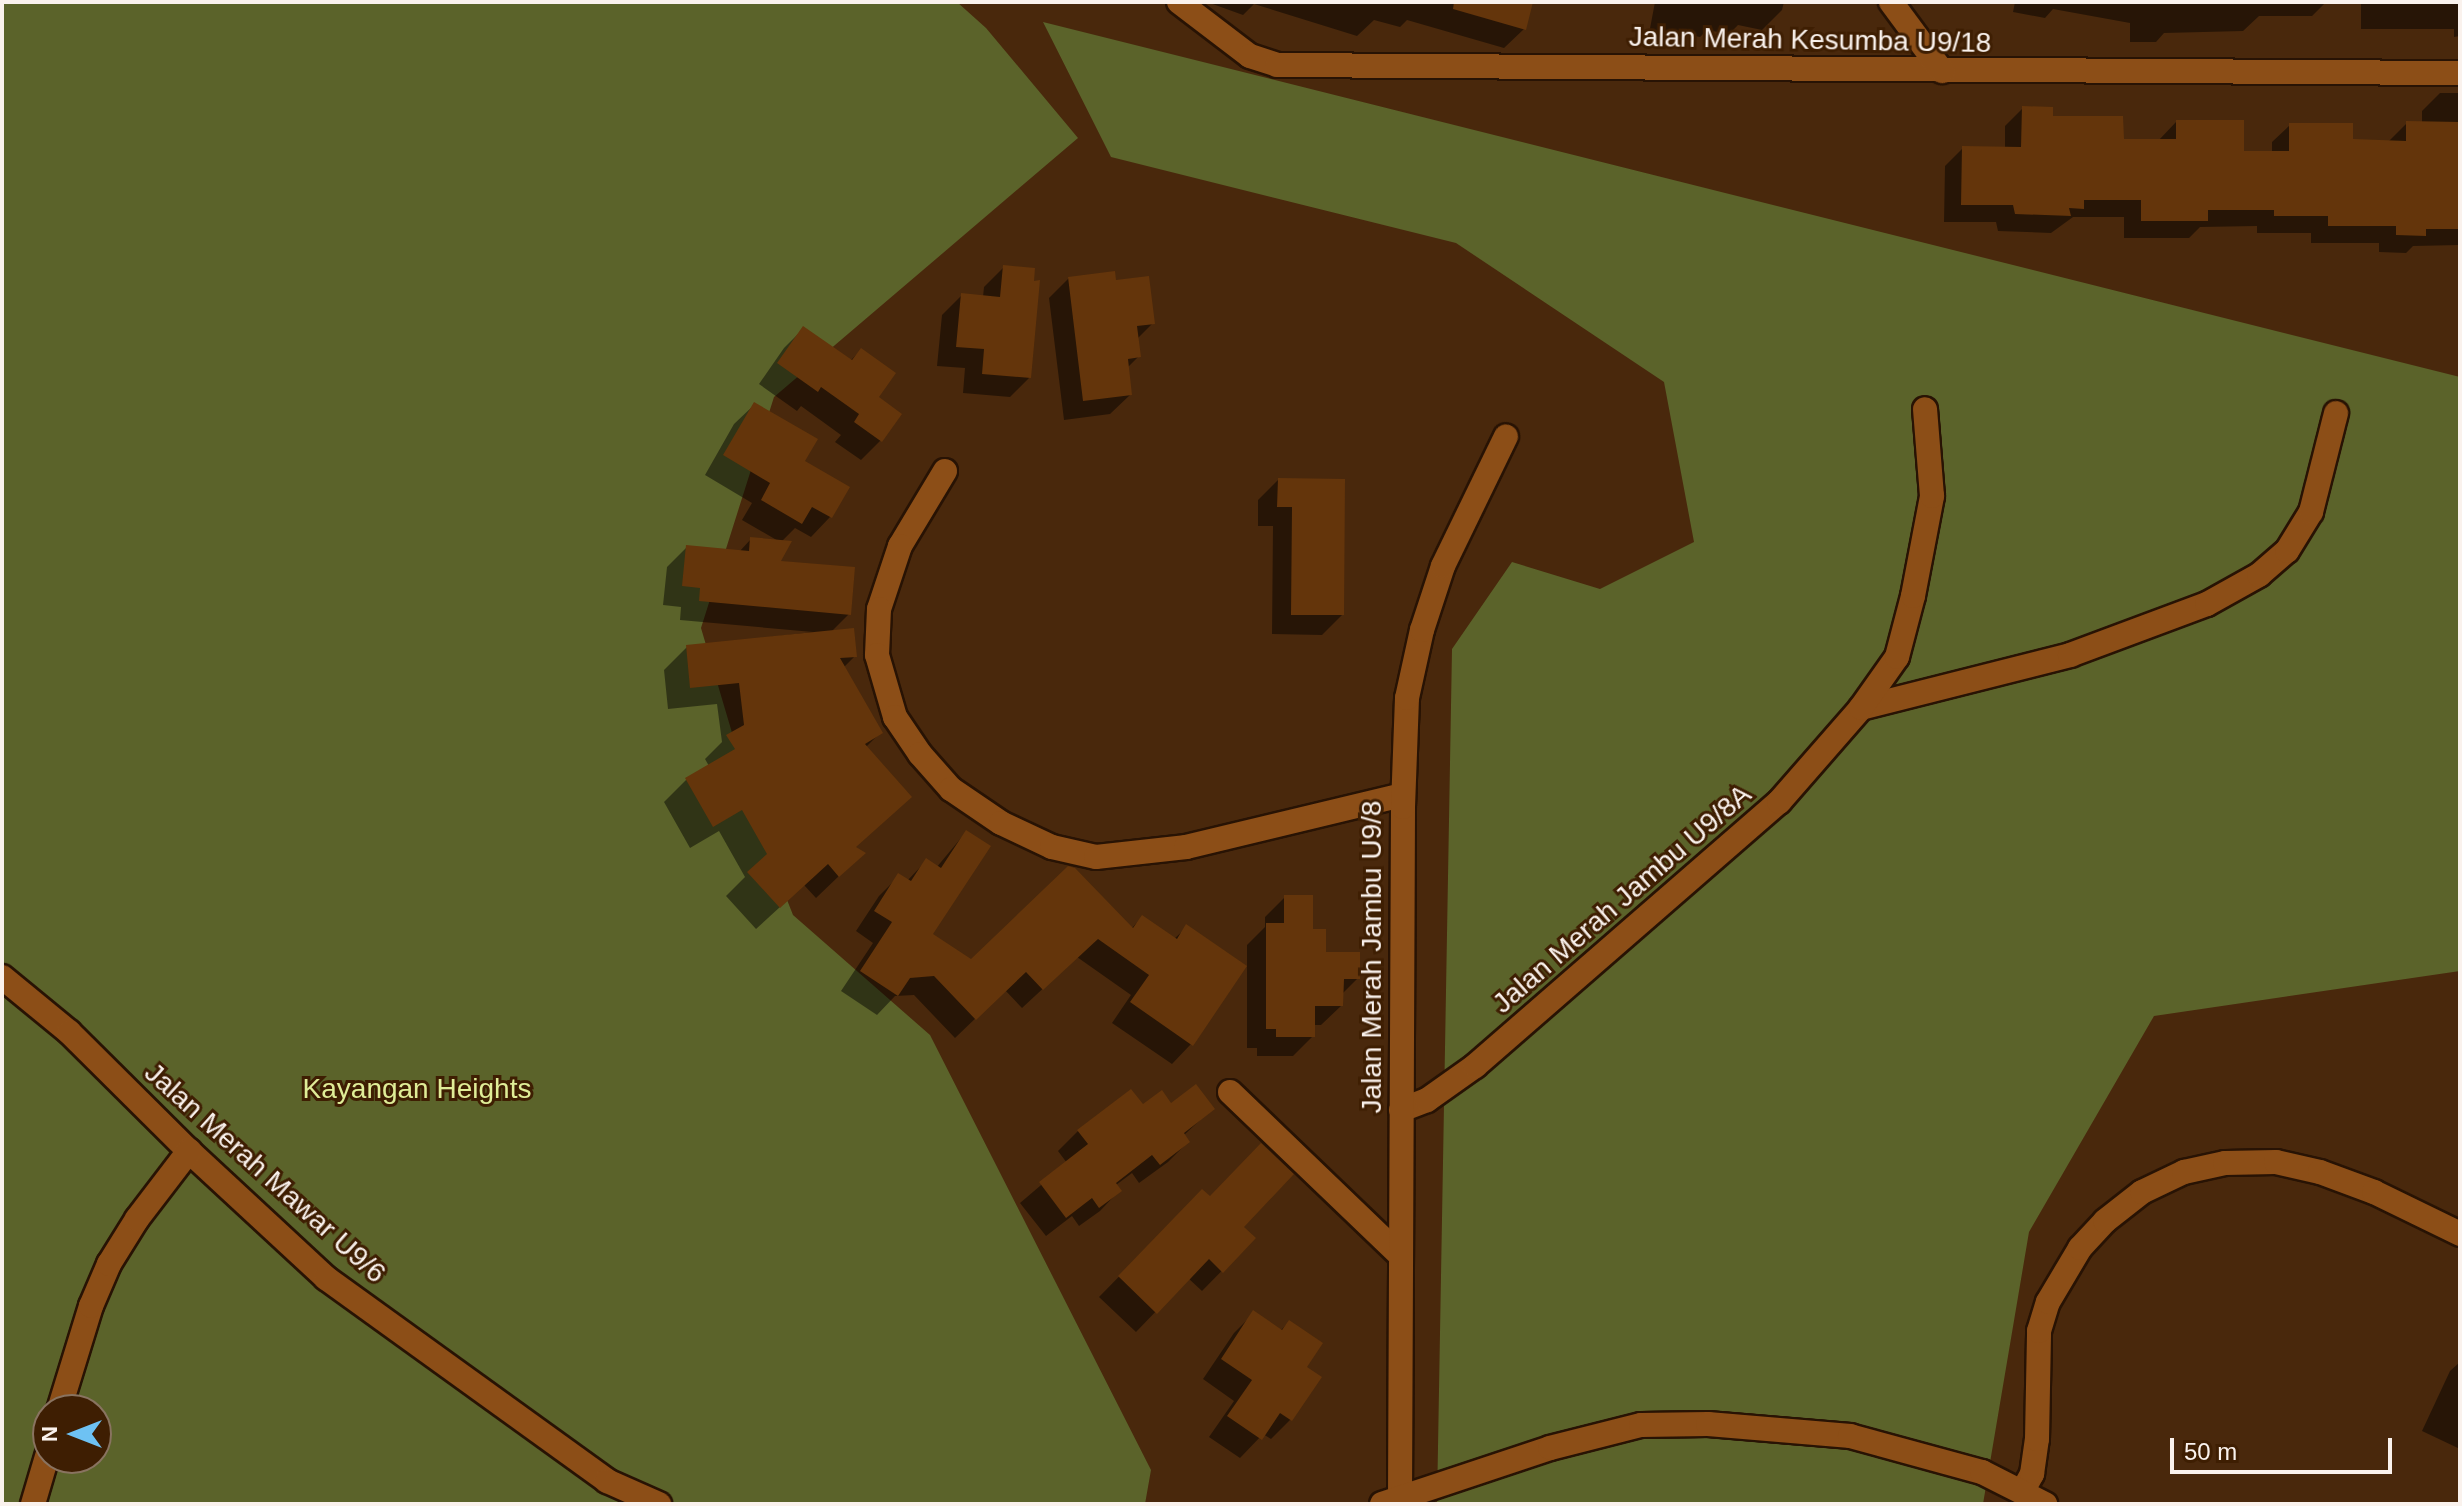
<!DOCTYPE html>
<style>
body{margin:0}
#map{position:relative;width:2462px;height:1506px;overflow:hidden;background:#49280c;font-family:Arial,sans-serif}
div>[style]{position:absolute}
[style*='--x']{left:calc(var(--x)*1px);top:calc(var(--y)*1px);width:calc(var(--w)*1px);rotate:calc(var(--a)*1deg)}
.forest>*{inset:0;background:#5b632a}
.shadow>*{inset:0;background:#0007}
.building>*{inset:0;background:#64350b}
.roads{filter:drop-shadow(2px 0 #281304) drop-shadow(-2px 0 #281304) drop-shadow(0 2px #281304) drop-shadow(0 -2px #281304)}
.minor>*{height:24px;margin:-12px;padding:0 12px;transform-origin:12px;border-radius:12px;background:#8c4e17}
span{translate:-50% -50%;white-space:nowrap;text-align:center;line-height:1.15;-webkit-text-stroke:6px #3e1e02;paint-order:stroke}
.street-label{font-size:28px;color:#faf2ed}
.park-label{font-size:28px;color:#dfed97}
.frame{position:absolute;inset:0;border:4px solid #faf2ed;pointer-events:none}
.north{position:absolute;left:32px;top:1394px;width:80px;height:80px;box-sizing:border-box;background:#3e1e02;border:2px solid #897360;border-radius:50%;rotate:270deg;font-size:22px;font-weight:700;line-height:32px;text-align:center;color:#faf2ed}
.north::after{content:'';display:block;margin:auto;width:28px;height:36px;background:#6ec2f3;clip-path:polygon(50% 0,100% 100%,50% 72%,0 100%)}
.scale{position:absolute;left:2170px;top:1438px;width:222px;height:36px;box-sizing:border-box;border:4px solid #faf2ed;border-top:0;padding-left:10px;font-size:24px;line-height:28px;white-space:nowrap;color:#faf2ed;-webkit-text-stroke:6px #3e1e02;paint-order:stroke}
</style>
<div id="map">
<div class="forest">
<div style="clip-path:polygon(evenodd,2px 2px,957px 2px,986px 28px,1078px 138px,774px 397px,701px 628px,765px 844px,793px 915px,930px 1035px,1151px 1470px,1145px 1504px,2px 1504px,2px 2px,48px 1410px,96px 1410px,96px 1458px,48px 1458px,48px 1410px)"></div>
<div style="clip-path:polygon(1043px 22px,2460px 377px,2460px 971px,2154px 1016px,2029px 1232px,1983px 1504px,1437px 1504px,1452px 649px,1512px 562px,1600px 589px,1694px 542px,1664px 382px,1456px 243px,1111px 157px)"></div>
</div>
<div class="shadow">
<div style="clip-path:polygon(1207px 2px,1531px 2px,1524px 29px,1504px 48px,1407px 20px,1400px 27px,1374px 20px,1357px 36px,1254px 4px,1243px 15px)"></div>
<div style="clip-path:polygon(1655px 2px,1784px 2px,1782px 10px,1762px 30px,1738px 25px,1729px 34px,1707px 30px,1700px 37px,1684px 34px,1675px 43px,1648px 39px)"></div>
<div style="clip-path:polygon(2015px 2px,2326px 2px,2312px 16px,2259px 16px,2243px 31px,2164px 33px,2156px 42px,2130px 42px,2130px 23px,2053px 9px,2045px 18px,2013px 12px)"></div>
<div style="clip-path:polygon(2361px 2px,2460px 2px,2460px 36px,2454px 37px,2454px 29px,2361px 29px)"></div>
<div style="clip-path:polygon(2440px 93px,2460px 93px,2460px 245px,2413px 246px,2406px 253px,2379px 252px,2379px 243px,2311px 243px,2311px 233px,2257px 233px,2257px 226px,2200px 227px,2189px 238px,2124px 238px,2124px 217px,2073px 217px,2051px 233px,1998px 231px,1996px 222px,1944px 222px,1945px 166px,1963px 148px,2005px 149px,2005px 126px,2023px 108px,2122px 141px,2158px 141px,2176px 122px,2242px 153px,2272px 153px,2272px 142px,2290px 125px,2351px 141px,2389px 141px,2407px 123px,2422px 123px,2422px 111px)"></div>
<div style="clip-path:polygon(1004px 267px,1029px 378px,1010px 397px,963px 393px,965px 368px,937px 366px,942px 315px,962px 295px,983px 297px,984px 287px)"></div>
<div style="clip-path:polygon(1069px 278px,1114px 283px,1153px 323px,1137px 339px,1139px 356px,1127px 368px,1130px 395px,1110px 414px,1064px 420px,1049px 298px)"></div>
<div style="clip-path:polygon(804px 328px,850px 361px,861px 350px,876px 398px,881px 440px,861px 460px,835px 442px,841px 435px,801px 406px,797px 411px,759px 384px,784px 348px)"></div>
<div style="clip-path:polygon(754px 405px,803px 461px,848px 488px,830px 517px,811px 537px,795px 528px,781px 542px,777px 562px,849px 614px,830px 633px,855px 656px,843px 668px,881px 732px,865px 748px,854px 848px,840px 875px,816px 898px,804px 885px,756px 929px,726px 896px,745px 877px,719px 831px,690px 848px,664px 802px,687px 779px,709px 766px,705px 759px,722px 742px,717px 704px,668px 709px,664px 670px,687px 647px,813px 632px,680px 620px,681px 607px,663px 605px,667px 567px,687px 547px,739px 552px,751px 539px,780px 542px,742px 520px,752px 503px,705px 475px,734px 424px)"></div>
<div style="clip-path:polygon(1278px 480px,1343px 481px,1342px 615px,1322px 635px,1272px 634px,1273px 526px,1258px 526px,1258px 500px)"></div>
<div style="clip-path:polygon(966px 832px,931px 935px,971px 962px,1131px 929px,1142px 917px,1174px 939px,1187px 927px,1191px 1044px,1172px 1064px,1112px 1023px,1131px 995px,1077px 957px,1022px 1008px,1005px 990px,955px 1038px,914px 995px,895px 996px,877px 1015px,841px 991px,873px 943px,856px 931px,879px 896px,899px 876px,907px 881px,926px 861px,936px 868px)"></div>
<div style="clip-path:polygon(1285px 897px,1324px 953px,1358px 978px,1341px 995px,1341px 1006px,1321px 1025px,1313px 1025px,1313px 1036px,1293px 1056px,1257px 1056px,1257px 1048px,1247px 1048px,1247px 945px,1265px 927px,1265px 917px)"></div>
<div style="clip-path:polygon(1171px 1106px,1212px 1109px,1183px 1136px,1188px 1142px,1168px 1162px,1139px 1183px,1132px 1173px,1116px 1185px,1119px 1191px,1100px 1211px,1079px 1226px,1072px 1216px,1046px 1236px,1020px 1203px,1067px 1163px,1058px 1151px,1078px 1131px,1143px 1107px)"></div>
<div style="clip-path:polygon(1202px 1192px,1254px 1238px,1202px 1291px,1188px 1278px,1136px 1332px,1099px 1297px)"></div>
<div style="clip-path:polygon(1254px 1313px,1280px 1331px,1289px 1322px,1304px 1367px,1291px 1419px,1271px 1439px,1263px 1434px,1240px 1458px,1209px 1437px,1234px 1401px,1203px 1379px,1234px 1333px)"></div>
<div style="clip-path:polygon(2460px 1362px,2460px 1449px,2422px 1431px,2450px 1371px)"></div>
</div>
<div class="building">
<div style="clip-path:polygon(1454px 2px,1533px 2px,1526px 30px,1453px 9px)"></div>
<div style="clip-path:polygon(2022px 106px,2053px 107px,2053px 116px,2123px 116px,2124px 139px,2176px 139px,2176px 120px,2244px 120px,2244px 151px,2289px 151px,2289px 123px,2353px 123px,2353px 139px,2406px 141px,2406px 121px,2460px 122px,2460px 229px,2426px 229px,2426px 236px,2396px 235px,2396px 226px,2328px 226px,2328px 216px,2274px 216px,2274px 210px,2208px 210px,2208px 221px,2141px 221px,2141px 200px,2084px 200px,2084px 209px,2069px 208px,2071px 216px,2015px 214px,2013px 205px,1961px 205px,1962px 146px,2021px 147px)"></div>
<div style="clip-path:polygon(1003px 265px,1035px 268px,1034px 281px,1040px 280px,1031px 378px,982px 374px,984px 349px,956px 347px,961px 293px,1000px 297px)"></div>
<div style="clip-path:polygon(1115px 271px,1116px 280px,1149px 276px,1155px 324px,1137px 326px,1141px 357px,1128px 359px,1132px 395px,1083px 401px,1068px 277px)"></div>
<div style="clip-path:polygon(803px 326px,852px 360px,861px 348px,896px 373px,879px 397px,902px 414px,882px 442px,854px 422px,859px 414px,821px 387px,818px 392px,777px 363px)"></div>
<div style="clip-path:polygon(754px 402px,818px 439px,805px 461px,850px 487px,832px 518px,812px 507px,802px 524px,761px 500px,770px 483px,723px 455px)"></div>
<div style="clip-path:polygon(1278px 478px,1345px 479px,1344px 615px,1291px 615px,1292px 507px,1277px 507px)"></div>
<div style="clip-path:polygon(750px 537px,792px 541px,781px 561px,855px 567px,851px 615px,699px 601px,700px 588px,682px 586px,686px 545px,749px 551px)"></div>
<div style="clip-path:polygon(854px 628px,857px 657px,840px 658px,883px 733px,865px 744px,912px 797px,856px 847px,866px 853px,839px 877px,828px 864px,780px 908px,747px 872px,767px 854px,742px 810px,713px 827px,685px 778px,735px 749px,726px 735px,744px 725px,739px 683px,690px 688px,686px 645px)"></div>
<div style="clip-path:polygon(966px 830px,991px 846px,933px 934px,971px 959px,1068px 866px,1075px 868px,1133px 928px,1142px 915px,1177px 939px,1186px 924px,1247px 966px,1193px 1046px,1130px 1002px,1149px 975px,1098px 939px,1043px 990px,1026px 972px,976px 1020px,934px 976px,910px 978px,898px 996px,860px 971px,892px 922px,874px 911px,898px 873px,911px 881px,926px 858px,941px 868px)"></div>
<div style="clip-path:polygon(1284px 895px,1313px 895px,1313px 929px,1326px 929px,1326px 952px,1360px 952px,1360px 979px,1344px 979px,1343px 1006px,1315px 1006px,1315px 1037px,1276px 1037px,1276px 1029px,1266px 1029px,1266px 923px,1284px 923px)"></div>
<div style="clip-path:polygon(1196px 1084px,1215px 1109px,1184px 1133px,1190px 1142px,1160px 1165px,1152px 1155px,1116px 1183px,1122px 1191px,1099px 1208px,1092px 1198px,1066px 1218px,1039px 1182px,1088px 1144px,1077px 1130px,1131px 1089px,1143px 1104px,1162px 1090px,1171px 1103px)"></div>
<div style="clip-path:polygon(1261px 1143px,1294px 1174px,1244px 1227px,1256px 1238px,1223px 1273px,1209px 1259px,1157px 1314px,1118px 1276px,1202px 1189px,1210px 1196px)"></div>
<div style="clip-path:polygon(1253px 1310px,1282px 1330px,1289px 1320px,1323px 1343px,1307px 1367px,1322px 1377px,1292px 1421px,1280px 1413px,1262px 1440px,1227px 1416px,1252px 1380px,1221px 1359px)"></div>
</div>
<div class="roads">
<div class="minor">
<div style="--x:1179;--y:2;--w:89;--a:37.3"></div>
<div style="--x:1250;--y:56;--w:28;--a:18"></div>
<div style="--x:1277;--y:65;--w:1183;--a:0.39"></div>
<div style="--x:1891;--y:2;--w:86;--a:53.5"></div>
<div style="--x:945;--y:471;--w:87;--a:121"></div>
<div style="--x:900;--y:546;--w:66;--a:108.4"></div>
<div style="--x:879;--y:609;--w:46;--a:92.5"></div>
<div style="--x:877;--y:655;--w:65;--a:73.8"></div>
<div style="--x:895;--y:717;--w:45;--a:56"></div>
<div style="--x:920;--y:754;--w:47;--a:48.5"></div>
<div style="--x:951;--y:789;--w:60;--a:34.2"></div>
<div style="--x:1001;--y:823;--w:56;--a:25.2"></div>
<div style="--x:1052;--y:847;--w:45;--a:12.8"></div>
<div style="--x:1096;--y:857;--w:91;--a:-6.3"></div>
<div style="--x:1186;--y:847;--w:223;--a:-13.5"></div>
<div style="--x:1861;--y:708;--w:216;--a:-14.2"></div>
<div style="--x:2070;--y:655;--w:146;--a:-20.4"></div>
<div style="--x:2207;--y:604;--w:60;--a:-29.1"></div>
<div style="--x:2259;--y:575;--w:37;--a:-41"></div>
<div style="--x:2287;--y:551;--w:46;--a:-58.4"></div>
<div style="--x:2311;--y:512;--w:102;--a:-75.8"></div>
<div style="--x:2;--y:977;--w:87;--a:39.4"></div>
<div style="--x:69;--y:1032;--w:169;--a:44.8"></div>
<div style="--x:189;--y:1151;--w:187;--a:42.8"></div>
<div style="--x:326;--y:1278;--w:347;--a:35.8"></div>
<div style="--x:607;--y:1481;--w:57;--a:23.9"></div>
<div style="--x:1230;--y:1092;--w:237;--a:43.8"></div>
<div style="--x:1401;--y:1110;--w:28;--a:-21"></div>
<div style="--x:1427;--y:1100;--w:59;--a:-35.3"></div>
<div style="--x:1475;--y:1066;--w:403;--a:-41"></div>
<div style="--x:1779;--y:802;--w:125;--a:-48.9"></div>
<div style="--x:1861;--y:708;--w:62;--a:-54.8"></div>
<div style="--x:1897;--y:657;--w:63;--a:-75.3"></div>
<div style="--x:1913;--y:596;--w:102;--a:-79.2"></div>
<div style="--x:1932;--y:496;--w:87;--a:-94.6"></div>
<div style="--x:59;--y:1410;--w:109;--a:-72.9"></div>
<div style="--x:91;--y:1306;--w:46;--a:-66.8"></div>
<div style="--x:109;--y:1264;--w:53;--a:-58.1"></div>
<div style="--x:137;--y:1219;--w:86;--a:-52.6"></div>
<div style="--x:2022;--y:1492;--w:21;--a:-61"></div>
<div style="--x:2032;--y:1474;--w:35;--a:-82"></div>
<div style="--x:2037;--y:1439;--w:108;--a:-88.9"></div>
<div style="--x:2039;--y:1331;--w:30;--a:-73"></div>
<div style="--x:2048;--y:1302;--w:63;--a:-59.3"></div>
<div style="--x:2080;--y:1248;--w:37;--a:-47"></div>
<div style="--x:2105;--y:1221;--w:47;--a:-38.1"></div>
<div style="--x:2142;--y:1192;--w:47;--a:-25.5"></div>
<div style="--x:2184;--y:1172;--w:42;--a:-12.4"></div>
<div style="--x:2225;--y:1163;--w:51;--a:-1.1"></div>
<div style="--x:2276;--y:1162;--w:45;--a:12.8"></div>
<div style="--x:2320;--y:1172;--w:58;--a:20.3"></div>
<div style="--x:2374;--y:1192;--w:96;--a:26"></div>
<div style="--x:1400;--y:1498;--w:691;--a:-89.75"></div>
<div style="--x:1403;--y:807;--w:109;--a:-87.9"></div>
<div style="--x:1407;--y:698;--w:70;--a:-77.6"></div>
<div style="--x:1422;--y:630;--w:67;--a:-71.8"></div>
<div style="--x:1443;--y:566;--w:144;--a:-64.1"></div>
<div style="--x:33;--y:1504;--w:53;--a:-73.6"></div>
<div style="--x:1382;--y:1504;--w:177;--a:-18.4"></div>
<div style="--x:1550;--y:1448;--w:94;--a:-14.2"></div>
<div style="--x:1641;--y:1425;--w:67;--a:-0.9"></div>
<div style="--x:1708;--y:1424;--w:143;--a:4.8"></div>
<div style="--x:1850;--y:1436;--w:137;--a:15.3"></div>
<div style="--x:1982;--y:1472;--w:71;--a:26.9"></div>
</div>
</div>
<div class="street-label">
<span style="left:1810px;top:40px;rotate:1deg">Jalan Merah Kesumba U9/18</span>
<span style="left:1622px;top:899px;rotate:-41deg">Jalan Merah Jambu U9/8A</span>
<span style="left:1372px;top:957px;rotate:-90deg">Jalan Merah Jambu U9/8</span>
<span style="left:265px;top:1173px;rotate:42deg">Jalan Merah Mawar U9/6</span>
</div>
<div class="park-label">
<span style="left:417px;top:1089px">Kayangan Heights</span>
</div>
<div class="frame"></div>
<div class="north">N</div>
<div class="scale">50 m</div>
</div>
